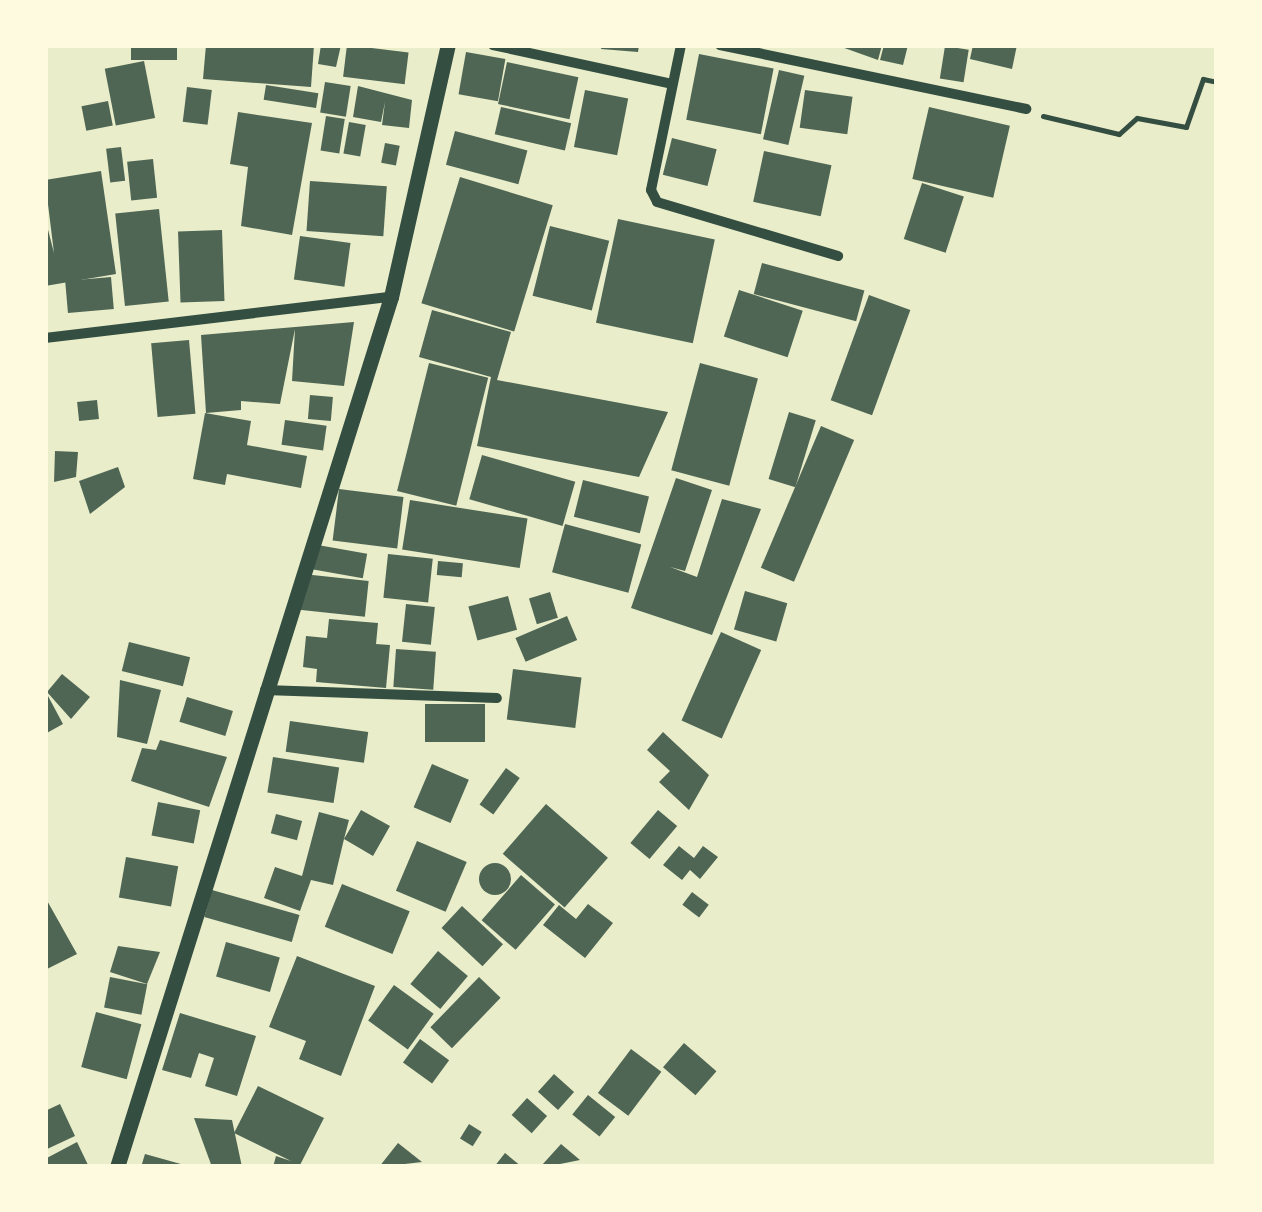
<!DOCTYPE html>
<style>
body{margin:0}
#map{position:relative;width:1262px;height:1212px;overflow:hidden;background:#e9edc9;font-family:"Nunito Sans",sans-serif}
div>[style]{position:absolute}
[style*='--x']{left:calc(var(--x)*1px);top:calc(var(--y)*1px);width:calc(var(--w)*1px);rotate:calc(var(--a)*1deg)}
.building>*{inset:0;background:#4f6655;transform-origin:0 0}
.round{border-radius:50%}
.path>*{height:5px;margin:-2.5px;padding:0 2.5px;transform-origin:2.5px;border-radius:2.5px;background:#344e41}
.minor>*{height:10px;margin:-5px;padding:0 5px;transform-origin:5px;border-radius:5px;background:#344e41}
.tertiary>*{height:15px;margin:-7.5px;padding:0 7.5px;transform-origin:7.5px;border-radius:7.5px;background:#344e41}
span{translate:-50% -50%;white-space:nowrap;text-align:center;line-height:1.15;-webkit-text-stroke:9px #fefae0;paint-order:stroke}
.frame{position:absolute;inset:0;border:48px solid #fefae0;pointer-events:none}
</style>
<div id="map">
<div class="building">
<div style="left:131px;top:45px;width:46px;height:15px"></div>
<div style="clip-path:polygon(206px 45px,314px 45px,311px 87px,203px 79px)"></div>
<div style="clip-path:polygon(321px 45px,341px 45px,336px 67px,318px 64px)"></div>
<div style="left:347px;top:45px;width:62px;height:32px;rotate:7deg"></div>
<div style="clip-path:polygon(602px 45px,639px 45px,638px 52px,601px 49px)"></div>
<div style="clip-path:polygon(836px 45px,882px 45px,878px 60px)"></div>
<div style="clip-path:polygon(884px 45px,908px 45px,903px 65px,880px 60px)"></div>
<div style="clip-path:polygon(973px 45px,1017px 45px,1012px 69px,970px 59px)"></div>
<div style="left:945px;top:46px;width:24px;height:33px;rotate:9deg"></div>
<div style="left:466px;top:52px;width:40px;height:43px;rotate:10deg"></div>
<div style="left:699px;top:54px;width:76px;height:67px;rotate:11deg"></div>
<div style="left:144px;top:61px;width:58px;height:40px;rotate:79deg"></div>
<div style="left:507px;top:62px;width:73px;height:43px;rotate:12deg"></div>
<div style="left:779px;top:70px;width:26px;height:71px;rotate:13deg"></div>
<div style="left:325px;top:82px;width:26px;height:31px;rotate:9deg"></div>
<div style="left:266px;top:85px;width:53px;height:15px;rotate:9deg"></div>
<div style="clip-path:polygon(358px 86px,412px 100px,409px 128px,382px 125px,385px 102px,381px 122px,353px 117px)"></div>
<div style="left:187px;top:87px;width:25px;height:35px;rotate:7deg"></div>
<div style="left:585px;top:90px;width:44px;height:58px;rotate:11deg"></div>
<div style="left:805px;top:90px;width:48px;height:38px;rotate:8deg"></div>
<div style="left:108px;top:101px;width:25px;height:27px;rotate:79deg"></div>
<div style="left:501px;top:107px;width:72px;height:28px;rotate:13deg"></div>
<div style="left:929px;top:107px;width:83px;height:74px;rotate:13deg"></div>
<div style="clip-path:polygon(238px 112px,312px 123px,292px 235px,241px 226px,248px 167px,230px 164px)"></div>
<div style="left:326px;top:116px;width:19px;height:35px;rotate:9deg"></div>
<div style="left:349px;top:122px;width:17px;height:32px;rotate:10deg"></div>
<div style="left:455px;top:131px;width:75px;height:35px;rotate:15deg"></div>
<div style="left:672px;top:138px;width:46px;height:38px;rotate:14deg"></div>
<div style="left:385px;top:143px;width:15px;height:20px;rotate:11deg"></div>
<div style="left:121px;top:147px;width:34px;height:15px;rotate:83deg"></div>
<div style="left:764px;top:151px;width:69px;height:52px;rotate:12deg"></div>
<div style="left:153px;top:159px;width:39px;height:26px;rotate:84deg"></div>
<div style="clip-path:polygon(101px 171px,116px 274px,45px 286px,45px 218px,54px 253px,45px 180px)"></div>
<div style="left:460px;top:177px;width:97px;height:132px;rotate:17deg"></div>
<div style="left:310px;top:181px;width:77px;height:50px;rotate:4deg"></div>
<div style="left:922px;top:183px;width:44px;height:59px;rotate:18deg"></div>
<div style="left:159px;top:209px;width:93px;height:44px;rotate:84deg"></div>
<div style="left:618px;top:219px;width:99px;height:106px;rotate:12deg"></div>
<div style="left:550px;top:226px;width:61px;height:72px;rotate:14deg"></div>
<div style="left:222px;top:230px;width:71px;height:44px;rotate:88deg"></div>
<div style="left:300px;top:236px;width:51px;height:44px;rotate:8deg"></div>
<div style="left:762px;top:263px;width:106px;height:32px;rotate:15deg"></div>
<div style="left:111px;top:277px;width:32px;height:46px;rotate:85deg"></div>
<div style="left:739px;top:290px;width:67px;height:49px;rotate:18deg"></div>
<div style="left:869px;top:295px;width:44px;height:112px;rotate:20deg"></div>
<div style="clip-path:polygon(432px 310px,511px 332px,497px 380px,668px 412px,639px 477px,477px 446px,491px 377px,419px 357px)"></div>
<div style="clip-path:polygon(354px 322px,344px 386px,292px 381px,295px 329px,280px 404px,241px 401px,241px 410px,206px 413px,201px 335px)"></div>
<div style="left:189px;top:340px;width:74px;height:38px;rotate:85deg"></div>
<div style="left:429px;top:363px;width:61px;height:132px;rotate:14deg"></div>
<div style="left:700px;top:363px;width:60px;height:111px;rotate:15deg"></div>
<div style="left:310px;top:395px;width:23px;height:24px;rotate:5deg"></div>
<div style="left:97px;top:400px;width:19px;height:20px;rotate:84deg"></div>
<div style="left:789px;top:412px;width:28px;height:70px;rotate:17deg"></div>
<div style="clip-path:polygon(205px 413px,251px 421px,247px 445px,307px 456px,301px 488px,227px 474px,225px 485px,193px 479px)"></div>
<div style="left:285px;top:420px;width:42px;height:25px;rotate:8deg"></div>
<div style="left:821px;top:426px;width:36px;height:154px;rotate:23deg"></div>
<div style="clip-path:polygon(55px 451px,78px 452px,76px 477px,54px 482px)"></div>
<div style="left:482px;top:455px;width:97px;height:46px;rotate:16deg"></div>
<div style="clip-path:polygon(118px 467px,125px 487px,90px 514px,79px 481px)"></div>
<div style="clip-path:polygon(676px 478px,712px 490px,685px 571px,670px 567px,697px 577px,722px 499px,761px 509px,712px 635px,631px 608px)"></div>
<div style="left:583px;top:480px;width:68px;height:38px;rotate:14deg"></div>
<div style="left:339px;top:489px;width:65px;height:52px;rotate:7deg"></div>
<div style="left:410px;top:500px;width:119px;height:50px;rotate:9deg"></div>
<div style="left:565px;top:524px;width:79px;height:50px;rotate:15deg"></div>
<div style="left:312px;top:544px;width:56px;height:25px;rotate:10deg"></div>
<div style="left:388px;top:554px;width:45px;height:44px;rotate:6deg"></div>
<div style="left:438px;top:561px;width:25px;height:14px;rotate:5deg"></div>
<div style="left:303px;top:574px;width:66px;height:36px;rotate:6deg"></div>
<div style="left:745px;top:591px;width:44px;height:40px;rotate:16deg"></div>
<div style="left:550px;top:592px;width:27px;height:22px;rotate:73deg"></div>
<div style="left:508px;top:596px;width:35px;height:41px;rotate:75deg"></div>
<div style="left:406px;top:604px;width:29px;height:38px;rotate:6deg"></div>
<div style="left:567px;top:616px;width:26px;height:56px;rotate:67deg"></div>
<div style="clip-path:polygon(329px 619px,378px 623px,376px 644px,390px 645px,386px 688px,316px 682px,317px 669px,303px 667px,306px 636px,327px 638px)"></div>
<div style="left:721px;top:632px;width:44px;height:97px;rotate:24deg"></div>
<div style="left:129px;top:642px;width:63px;height:30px;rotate:14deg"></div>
<div style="left:396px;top:649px;width:40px;height:38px;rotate:4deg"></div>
<div style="left:513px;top:669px;width:69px;height:51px;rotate:7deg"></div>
<div style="clip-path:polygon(62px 674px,90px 697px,71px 719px,47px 692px)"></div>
<div style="clip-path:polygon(120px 680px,161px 690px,147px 744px,117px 737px)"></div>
<div style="clip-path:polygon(48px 696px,63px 724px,45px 734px,45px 697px)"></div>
<div style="left:187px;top:697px;width:48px;height:26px;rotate:17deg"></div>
<div style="left:425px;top:704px;width:60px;height:38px"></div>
<div style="left:290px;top:721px;width:79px;height:31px;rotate:8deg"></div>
<div style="clip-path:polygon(663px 732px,709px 775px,689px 810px,659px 782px,670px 771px,647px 750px)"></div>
<div style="clip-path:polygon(160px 740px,227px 757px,209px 807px,131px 781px,142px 748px,156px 750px)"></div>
<div style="left:273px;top:757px;width:67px;height:36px;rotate:9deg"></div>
<div style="left:432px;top:764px;width:40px;height:47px;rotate:23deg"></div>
<div style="left:506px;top:768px;width:17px;height:45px;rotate:36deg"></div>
<div style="left:158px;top:802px;width:43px;height:34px;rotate:11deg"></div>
<div style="left:546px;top:804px;width:82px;height:66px;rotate:41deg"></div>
<div style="clip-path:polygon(361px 810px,390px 826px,373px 856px,344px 839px,333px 885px,311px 880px,300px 911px,264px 898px,275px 867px,302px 876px,319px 812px,349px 820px,344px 839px)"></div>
<div style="left:658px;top:810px;width:25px;height:43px;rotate:40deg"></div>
<div style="left:276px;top:814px;width:27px;height:20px;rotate:15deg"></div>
<div style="left:417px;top:841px;width:54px;height:54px;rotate:23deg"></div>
<div style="clip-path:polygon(679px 846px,694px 858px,703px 846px,718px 857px,700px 879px,690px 870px,682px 880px,663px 865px)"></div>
<div style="left:126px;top:857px;width:53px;height:41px;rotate:10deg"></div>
<div class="round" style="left:479px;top:863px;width:32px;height:32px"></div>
<div style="left:521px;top:875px;width:45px;height:60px;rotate:41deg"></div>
<div style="left:342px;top:884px;width:73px;height:46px;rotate:22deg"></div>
<div style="left:212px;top:890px;width:91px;height:28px;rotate:16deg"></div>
<div style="left:692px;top:892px;width:21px;height:16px;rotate:37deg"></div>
<div style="clip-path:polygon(45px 897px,77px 954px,45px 970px)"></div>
<div style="clip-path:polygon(588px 904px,613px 923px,585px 958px,543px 925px,559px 905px,576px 919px)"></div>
<div style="left:462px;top:906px;width:56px;height:30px;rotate:43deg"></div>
<div style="left:226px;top:942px;width:56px;height:36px;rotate:16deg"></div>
<div style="clip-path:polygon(118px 946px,160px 952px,147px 984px,110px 972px)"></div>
<div style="left:438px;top:951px;width:39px;height:43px;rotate:40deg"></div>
<div style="clip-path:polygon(297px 956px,375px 986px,341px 1076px,299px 1059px,306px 1041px,269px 1027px)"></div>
<div style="left:110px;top:977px;width:38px;height:31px;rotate:11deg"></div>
<div style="left:479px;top:977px;width:30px;height:70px;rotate:44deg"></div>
<div style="left:394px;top:985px;width:49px;height:44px;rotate:36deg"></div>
<div style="left:96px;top:1012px;width:47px;height:57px;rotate:15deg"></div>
<div style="clip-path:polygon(180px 1013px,256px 1036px,237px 1096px,205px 1086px,214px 1058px,199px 1053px,191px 1078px,162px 1070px)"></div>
<div style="left:420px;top:1039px;width:36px;height:29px;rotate:36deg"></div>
<div style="left:684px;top:1043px;width:43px;height:32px;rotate:41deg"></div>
<div style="left:631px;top:1049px;width:38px;height:55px;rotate:37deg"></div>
<div style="left:554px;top:1074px;width:27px;height:24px;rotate:42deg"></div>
<div style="clip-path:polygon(258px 1086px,324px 1118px,299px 1167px,273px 1167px,276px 1156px,291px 1161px,234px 1133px)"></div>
<div style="left:588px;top:1095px;width:35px;height:25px;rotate:39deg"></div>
<div style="left:527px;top:1098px;width:27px;height:23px;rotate:42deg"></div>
<div style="clip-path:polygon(60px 1104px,75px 1136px,45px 1150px,45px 1111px)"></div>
<div style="clip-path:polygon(194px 1118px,232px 1120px,242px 1167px,212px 1167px)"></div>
<div style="left:469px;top:1124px;width:15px;height:17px;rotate:32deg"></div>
<div style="clip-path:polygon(77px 1142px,89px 1167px,48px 1167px,45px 1159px)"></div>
<div style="clip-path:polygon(398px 1143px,422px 1162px,379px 1167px)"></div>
<div style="clip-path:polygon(561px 1144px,580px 1160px,545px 1167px,542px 1165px)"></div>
<div style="clip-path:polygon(505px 1153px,522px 1167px,494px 1167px)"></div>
<div style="clip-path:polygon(145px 1154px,188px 1166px,188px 1167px,141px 1167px)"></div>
</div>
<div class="path">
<div style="--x:1043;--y:116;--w:78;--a:13.3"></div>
<div style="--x:1119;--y:134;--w:24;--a:-42"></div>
<div style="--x:1137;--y:118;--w:50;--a:10.4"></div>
<div style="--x:1186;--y:127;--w:51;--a:-70.5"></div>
<div style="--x:1203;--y:79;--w:14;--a:12"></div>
</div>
<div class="minor">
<div style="--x:493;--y:45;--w:183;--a:12.3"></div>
<div style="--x:681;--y:45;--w:148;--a:101.7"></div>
<div style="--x:651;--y:190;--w:13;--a:63"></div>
<div style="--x:657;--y:202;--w:189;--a:16.6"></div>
<div style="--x:720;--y:45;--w:313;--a:11.8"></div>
<div style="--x:45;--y:338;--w:348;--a:-6.8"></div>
<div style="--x:265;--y:690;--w:232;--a:2"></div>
</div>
<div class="tertiary">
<div style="--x:117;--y:1167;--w:912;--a:-72.52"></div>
<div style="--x:391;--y:297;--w:258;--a:-77.3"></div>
</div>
<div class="frame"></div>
</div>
